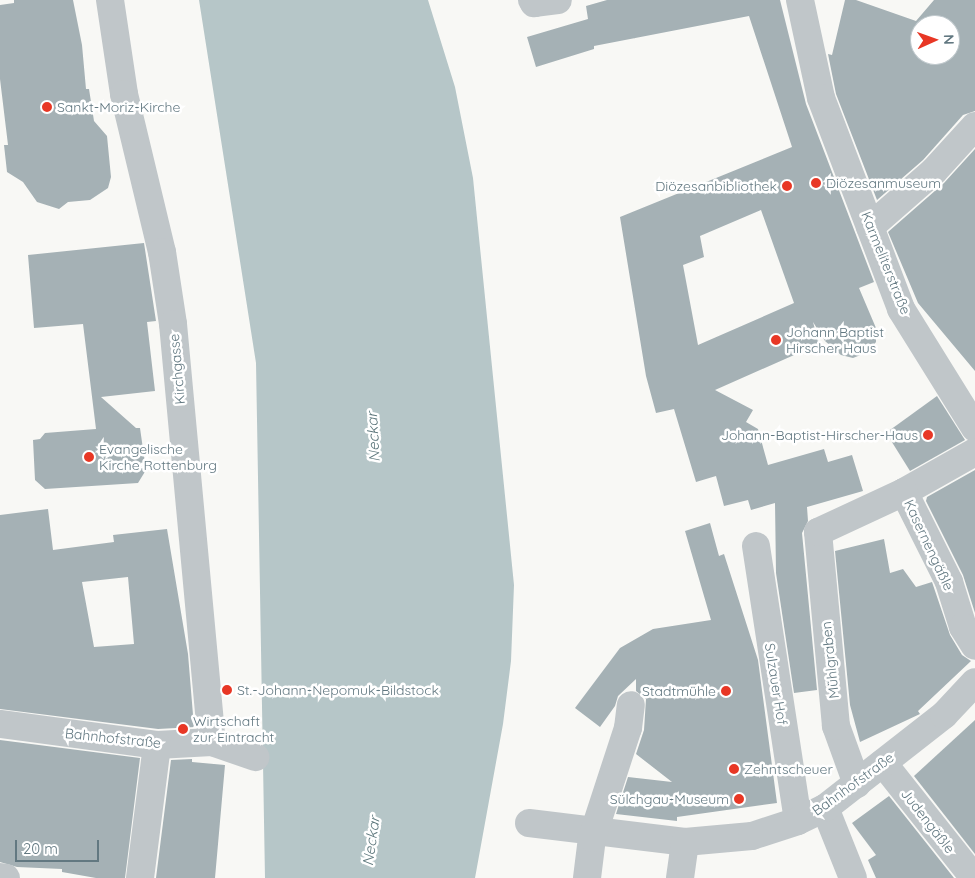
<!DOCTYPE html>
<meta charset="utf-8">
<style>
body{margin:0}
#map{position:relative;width:975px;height:878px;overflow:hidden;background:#f8f8f5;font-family:Quicksand,sans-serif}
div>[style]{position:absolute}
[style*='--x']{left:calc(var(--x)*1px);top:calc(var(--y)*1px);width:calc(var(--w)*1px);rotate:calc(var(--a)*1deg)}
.water>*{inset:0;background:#b6c6c8}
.building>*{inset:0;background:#a5b1b5}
.minor>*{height:28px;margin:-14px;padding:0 14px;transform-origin:14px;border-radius:14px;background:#c0c6c9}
.dots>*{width:14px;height:14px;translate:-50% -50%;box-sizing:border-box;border:2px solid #fff;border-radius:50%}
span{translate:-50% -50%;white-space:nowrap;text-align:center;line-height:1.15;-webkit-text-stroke:5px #fff;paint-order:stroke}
.poi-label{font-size:14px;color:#627881}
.left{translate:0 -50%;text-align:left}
.right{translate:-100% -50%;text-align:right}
.street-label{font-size:14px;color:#627881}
.water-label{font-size:15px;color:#5d777c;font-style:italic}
.north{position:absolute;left:910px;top:15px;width:50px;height:50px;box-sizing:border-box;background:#fff;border:1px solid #c0c9cd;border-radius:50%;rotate:88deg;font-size:14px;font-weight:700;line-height:20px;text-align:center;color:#627881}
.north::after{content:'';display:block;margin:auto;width:18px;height:22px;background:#e83725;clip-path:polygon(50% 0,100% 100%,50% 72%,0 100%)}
.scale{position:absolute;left:15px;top:840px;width:84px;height:22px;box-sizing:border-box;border:2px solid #627881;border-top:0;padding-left:6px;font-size:15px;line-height:18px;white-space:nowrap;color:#627881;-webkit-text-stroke:4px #fff;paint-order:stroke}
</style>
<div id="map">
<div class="water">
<div style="clip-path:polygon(199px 0,428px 0,455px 87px,473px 178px,514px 585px,511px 661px,503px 724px,475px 878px,265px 878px,256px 363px)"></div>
</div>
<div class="building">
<div style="clip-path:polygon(14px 0,73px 0,82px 45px,86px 89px,89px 89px,94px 121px,107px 136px,111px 177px,108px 188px,90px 200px,68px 202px,59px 209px,37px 202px,23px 182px,7px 172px,4px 145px,8px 145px,0 79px,0 5px,14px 3px)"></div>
<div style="clip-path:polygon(evenodd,607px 0,780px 0,806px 104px,874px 282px,859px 288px,876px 328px,876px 342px,868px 352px,853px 358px,841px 355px,825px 341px,813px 322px,819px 344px,715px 390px,753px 410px,746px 422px,758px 429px,768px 465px,824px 449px,828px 462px,852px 455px,863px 491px,807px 507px,808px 521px,802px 533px,817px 690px,794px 693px,776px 573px,775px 503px,751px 510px,748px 500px,724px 506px,716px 476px,696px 482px,674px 409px,656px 413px,646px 376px,620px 217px,792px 147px,749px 16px,594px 46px,594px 49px,536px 67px,527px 37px,588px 19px,586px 6px,607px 0,761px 210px,794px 303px,698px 345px,683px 265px,704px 257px,700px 236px,761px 210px)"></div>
<div style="clip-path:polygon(evenodd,845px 0,856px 0,916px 21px,934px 0,975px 0,975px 111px,963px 115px,923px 160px,877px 200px,836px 94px,828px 54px,832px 55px,845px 0,920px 25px,950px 25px,950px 55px,920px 55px,920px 25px)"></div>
<div style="clip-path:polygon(975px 149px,975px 371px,918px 303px,888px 232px,944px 183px)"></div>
<div style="clip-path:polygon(144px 243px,156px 321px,147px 322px,155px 391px,101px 397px,136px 428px,140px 428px,146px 470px,138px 483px,45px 489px,35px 480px,33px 440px,40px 439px,45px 433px,96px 429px,83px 324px,34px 328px,28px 255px)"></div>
<div style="clip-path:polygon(937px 396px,965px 440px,910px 471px,890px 439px,890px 430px)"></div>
<div style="clip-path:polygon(975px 470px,975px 613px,963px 575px,926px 501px,927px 497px)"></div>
<div style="clip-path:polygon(evenodd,48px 509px,53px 550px,114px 542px,113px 535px,167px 529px,188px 654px,194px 727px,158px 729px,0 709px,0 515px,48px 509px,128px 577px,134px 644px,94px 647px,82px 582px,128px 577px)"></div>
<div style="clip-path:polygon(710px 523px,719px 556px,724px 554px,758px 660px,777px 803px,677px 817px,677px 821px,616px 814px,628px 777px,672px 782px,636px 754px,644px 730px,646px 699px,636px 691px,636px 679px,618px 696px,615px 706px,600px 727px,575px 708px,620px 648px,653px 629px,711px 620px,685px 531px)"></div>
<div style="clip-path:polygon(884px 539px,890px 573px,903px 569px,916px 587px,932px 582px,950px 635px,962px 655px,971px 661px,918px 711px,920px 714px,860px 742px,850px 705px,835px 551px)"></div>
<div style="clip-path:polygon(975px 720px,975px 854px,914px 776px)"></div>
<div style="clip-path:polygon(0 740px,140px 758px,125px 878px,96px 878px,62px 872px,62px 869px,17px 867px,0 862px)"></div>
<div style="clip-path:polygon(192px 759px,192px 762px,225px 765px,215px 878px,156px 878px,171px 760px)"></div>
<div style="clip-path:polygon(889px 796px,954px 878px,876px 878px,868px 860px,876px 855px,852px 823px)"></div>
</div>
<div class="minor">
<div style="--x:110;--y:0;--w:95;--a:81.5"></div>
<div style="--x:124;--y:94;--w:163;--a:76.5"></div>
<div style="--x:162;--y:252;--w:73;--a:81.3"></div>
<div style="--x:173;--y:324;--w:420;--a:84.7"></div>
<div style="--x:532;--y:0;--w:4;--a:56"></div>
<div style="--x:534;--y:3;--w:24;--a:-7"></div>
<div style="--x:800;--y:0;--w:100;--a:77.9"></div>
<div style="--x:821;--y:98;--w:226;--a:69.2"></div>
<div style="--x:901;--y:309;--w:140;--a:58.1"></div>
<div style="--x:870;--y:227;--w:85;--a:-41.2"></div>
<div style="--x:934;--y:171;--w:61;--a:-47.7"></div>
<div style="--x:975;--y:452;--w:81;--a:150.6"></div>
<div style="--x:904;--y:492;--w:101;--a:63.4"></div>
<div style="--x:949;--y:582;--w:47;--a:72.7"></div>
<div style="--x:963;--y:627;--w:22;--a:58"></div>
<div style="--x:756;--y:546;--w:278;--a:81.3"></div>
<div style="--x:0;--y:724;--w:158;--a:7.6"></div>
<div style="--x:157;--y:745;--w:55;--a:-3.1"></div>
<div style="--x:212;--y:742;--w:46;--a:19.2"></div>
<div style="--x:883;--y:763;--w:147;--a:51.6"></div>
<div style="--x:857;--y:784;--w:62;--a:-109.9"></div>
<div style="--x:836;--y:726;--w:195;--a:-95.3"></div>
<div style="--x:818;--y:532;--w:95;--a:-24.9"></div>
<div style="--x:825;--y:808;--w:75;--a:68.2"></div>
<div style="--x:529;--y:823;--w:157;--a:6.9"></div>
<div style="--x:685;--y:842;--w:67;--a:-5.1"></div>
<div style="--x:752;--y:836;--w:48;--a:-18.1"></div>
<div style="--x:798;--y:821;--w:30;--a:-26"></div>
<div style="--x:825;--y:808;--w:151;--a:-38"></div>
<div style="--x:944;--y:715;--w:45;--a:-46.8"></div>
<div style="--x:0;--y:877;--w:6;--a:9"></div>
<div style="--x:140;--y:878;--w:134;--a:-82.7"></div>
<div style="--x:587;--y:878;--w:40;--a:-82.9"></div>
<div style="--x:592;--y:838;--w:116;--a:-71.9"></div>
<div style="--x:628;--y:728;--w:23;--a:-83"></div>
<div style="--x:680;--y:878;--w:36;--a:-82"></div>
</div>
<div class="dots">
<div style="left:47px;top:107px;background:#e83725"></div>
<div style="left:816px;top:183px;background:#e83725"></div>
<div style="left:787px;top:186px;background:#e83725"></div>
<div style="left:776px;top:340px;background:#e83725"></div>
<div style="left:928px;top:435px;background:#e83725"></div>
<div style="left:89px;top:457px;background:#e83725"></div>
<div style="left:227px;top:690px;background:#e83725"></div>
<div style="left:726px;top:691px;background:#e83725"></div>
<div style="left:183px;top:729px;background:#e83725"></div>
<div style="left:734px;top:769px;background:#e83725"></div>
<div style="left:739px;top:799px;background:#e83725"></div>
</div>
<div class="poi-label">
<span class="left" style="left:57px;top:107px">Sankt-Moriz-Kirche</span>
<span class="left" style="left:826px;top:183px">Diözesanmuseum</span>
<span class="right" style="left:777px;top:186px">Diözesanbibliothek</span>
<span class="left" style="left:786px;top:340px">Johann Baptist<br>Hirscher Haus</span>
<span class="right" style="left:918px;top:435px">Johann-Baptist-Hirscher-Haus</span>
<span class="left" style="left:99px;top:457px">Evangelische<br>Kirche Rottenburg</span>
<span class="left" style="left:237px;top:690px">St.-Johann-Nepomuk-Bildstock</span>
<span class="right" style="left:716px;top:691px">Stadtmühle</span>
<span class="left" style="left:193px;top:729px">Wirtschaft<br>zur Eintracht</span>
<span class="left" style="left:744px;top:769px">Zehntscheuer</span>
<span class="right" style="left:729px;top:799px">Sülchgau-Museum</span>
</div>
<div class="street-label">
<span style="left:886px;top:263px;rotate:68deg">Karmeliterstraße</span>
<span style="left:177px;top:369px;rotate:-95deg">Kirchgasse</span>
<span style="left:929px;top:545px;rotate:65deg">Kasernengäßle</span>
<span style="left:830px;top:660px;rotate:-96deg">Mühlgraben</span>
<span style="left:776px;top:684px;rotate:81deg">Sulzauer Hof</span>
<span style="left:113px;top:738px;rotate:6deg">Bahnhofstraße</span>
<span style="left:853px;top:784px;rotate:-36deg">Bahnhofstraße</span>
<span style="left:928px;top:821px;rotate:52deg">Judengäßle</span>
</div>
<div class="water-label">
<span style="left:373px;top:437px;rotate:-93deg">Neckar</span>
<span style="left:371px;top:841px;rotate:-82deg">Neckar</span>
</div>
<div class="north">N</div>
<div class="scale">20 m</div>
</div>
